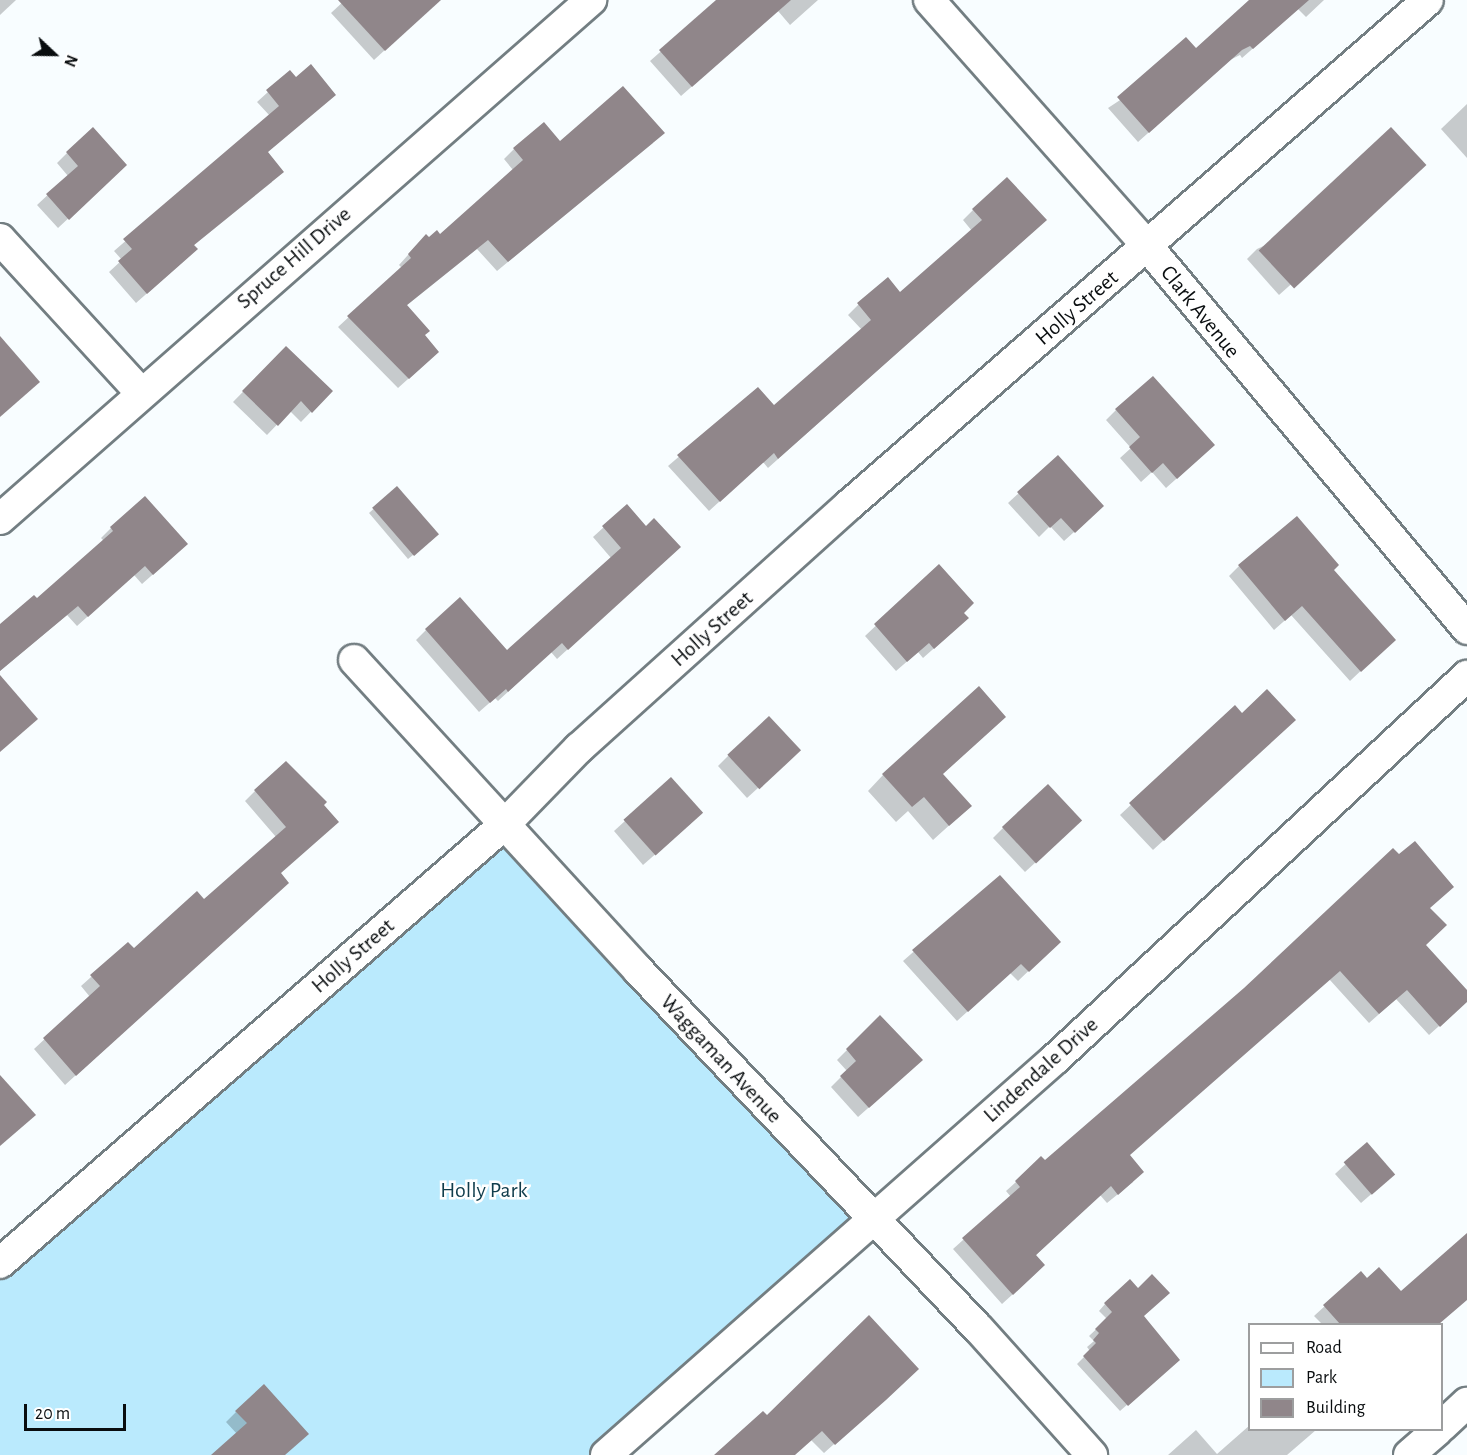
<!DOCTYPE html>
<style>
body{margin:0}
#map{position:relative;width:1467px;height:1455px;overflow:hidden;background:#f8fdff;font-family:"Alegreya Sans",sans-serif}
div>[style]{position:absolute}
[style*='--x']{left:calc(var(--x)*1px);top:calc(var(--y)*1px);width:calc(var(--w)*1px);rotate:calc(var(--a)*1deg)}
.green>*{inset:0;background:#baeafd}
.shadow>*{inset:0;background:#0003}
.building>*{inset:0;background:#90868a;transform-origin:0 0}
.roads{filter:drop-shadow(2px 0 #737e82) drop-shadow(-2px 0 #737e82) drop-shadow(0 2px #737e82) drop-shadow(0 -2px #737e82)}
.minor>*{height:30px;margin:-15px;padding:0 15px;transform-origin:15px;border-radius:15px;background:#fff}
span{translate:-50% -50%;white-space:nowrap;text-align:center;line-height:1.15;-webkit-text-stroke:5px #fff;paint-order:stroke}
.street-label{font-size:22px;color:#090d0f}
.park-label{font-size:22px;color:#103d4c}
.legend{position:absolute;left:1248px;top:1323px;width:195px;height:108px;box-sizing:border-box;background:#fff;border:2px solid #9d9e9f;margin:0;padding:8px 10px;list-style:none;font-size:18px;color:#090d0f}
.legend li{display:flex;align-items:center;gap:12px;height:30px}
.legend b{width:30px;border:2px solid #9d9e9f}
.north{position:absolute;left:24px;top:24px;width:60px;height:60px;-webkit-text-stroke:4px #fff;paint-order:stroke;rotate:112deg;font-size:16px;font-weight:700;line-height:24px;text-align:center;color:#090d0f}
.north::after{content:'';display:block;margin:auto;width:21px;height:27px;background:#090d0f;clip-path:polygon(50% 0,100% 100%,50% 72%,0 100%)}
.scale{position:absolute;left:24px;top:1404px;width:102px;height:27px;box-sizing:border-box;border:3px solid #090d0f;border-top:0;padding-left:8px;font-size:18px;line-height:21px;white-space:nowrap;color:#090d0f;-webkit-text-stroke:4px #fff;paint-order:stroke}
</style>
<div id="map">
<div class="green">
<div style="clip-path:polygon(505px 824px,874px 1217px,606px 1455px,0 1455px,0 1263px)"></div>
</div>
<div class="shadow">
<div style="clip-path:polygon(0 0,16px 0,0 15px)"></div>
<div style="clip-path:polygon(345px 0,430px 0,424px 14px,374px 60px,331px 13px)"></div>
<div style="clip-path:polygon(719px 0,818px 0,790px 25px,778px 11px,681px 96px,650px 61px)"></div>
<div style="clip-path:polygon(1251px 0,1324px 0,1306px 17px,1298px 9px,1242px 58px,1240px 55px,1230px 60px,1138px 142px,1108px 108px,1196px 50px)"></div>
<div style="clip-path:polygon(290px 72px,266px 153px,272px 182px,193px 246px,186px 259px,136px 303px,109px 272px,122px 260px,114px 251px,270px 116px,257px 102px)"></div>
<div style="clip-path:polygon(1467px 104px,1467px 158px,1441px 129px)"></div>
<div style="clip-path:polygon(560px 143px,653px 143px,497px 271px,477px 249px,406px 306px,423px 335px,427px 362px,398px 388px,338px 327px,402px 268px,399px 265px,416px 246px,440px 236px,513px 170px,504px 159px,514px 149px)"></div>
<div style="clip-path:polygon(67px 153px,115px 175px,58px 228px,37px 205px,68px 176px,57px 163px)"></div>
<div style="clip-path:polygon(1414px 175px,1279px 295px,1247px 259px,1257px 249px)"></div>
<div style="clip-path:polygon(973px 210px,1035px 230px,768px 468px,763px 462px,709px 511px,668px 466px,758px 389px,774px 407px,862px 330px,848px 315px,858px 305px,888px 279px,900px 294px,972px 231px,963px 220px)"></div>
<div style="clip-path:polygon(286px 348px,331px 391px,301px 422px,290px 411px,267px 435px,233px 402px)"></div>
<div style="clip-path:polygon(1116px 410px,1203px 455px,1166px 488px,1152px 472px,1141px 482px,1120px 458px,1131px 448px,1106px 420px)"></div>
<div style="clip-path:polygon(1058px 457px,1092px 516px,1064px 541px,1050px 526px,1039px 537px,1008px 503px)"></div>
<div style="clip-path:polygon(397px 488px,433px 539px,408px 559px,369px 513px)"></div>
<div style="clip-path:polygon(627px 506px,669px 557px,557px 659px,551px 652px,498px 701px,495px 698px,479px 712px,416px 640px,426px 630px,507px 653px,611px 558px,593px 537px)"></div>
<div style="clip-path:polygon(111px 528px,176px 554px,142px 584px,134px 575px,77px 626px,67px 615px,0 671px,0 626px,37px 600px,104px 541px,101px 538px)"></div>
<div style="clip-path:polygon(939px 566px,962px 613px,957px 628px,923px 658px,918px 652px,896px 671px,865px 636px)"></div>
<div style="clip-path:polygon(1239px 566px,1384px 649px,1350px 681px,1291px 615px,1274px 630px,1229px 576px)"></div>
<div style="clip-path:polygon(1235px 707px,1242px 715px,1284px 730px,1153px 850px,1120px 815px)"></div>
<div style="clip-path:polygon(728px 756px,789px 760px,747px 798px,718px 766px)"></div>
<div style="clip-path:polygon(883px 775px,942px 775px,954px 821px,933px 840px,908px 811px,896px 822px,868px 791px)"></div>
<div style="clip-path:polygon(671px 779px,691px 823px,643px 865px,614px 831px)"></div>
<div style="clip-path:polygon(255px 791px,324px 802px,279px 874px,277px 893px,65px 1085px,34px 1049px,90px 997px,81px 986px,128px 944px,134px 950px,204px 901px,276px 837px,245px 801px)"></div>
<div style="clip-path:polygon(1003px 828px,1070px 831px,1025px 872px,993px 838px)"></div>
<div style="clip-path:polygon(999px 877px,1059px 942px,1018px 981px,1010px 973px,957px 1021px,903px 961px)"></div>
<div style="clip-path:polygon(1429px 908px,1424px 945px,1467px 992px,1467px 1001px,1429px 1035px,1396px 999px,1369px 1023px,1329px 979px,1128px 1156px,1133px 1182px,1107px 1203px,1100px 1195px,1035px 1256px,1034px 1275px,1002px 1304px,953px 1249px,1011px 1197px,1006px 1191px,1016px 1182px)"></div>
<div style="clip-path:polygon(880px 1017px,911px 1070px,858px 1117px,831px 1087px,847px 1071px,837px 1060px)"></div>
<div style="clip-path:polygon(1367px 1144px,1383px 1184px,1361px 1203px,1335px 1174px)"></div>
<div style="clip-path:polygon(1467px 1236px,1467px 1297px,1436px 1324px,1322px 1324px,1314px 1316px,1361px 1273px,1367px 1280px,1401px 1294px)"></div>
<div style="clip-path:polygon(1105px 1304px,1143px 1316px,1171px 1366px,1120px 1411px,1077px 1364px,1090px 1351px,1087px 1347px,1094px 1341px,1089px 1336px,1107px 1319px,1099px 1311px)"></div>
<div style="clip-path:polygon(907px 1379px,824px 1453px,811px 1440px,794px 1455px,718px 1455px,766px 1417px)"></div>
<div style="clip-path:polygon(236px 1412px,284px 1455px,214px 1455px,237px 1434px,226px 1422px)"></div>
<div style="clip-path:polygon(1250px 1425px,1250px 1430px,1316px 1430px,1287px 1455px,1168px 1455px,1196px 1430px,1217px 1454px)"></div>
</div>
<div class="building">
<div style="clip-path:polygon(338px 0,441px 0,385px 51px)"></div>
<div style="clip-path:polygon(716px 0,791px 0,692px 87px,659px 50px)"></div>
<div style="clip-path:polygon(1249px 0,1309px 0,1253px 49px,1250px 46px,1242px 50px,1149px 133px,1117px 97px,1186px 37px,1196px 48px)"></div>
<div style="clip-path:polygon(311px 64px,336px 95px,268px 152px,284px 172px,194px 245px,198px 249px,147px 294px,118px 261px,132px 249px,123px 239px,279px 106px,266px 90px,290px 70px,296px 77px)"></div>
<div style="clip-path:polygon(623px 86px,665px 133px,508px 262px,488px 240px,407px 305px,430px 331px,425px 335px,439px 352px,409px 379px,347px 316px,411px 258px,408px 254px,426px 234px,429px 237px,437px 230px,440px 234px,523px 160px,513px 148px,544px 122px,560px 141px)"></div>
<div style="clip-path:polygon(93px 127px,127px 165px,69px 220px,46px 194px,78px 166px,66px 152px)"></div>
<div style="left:1391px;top:127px;width:52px;height:181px;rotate:47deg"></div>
<div style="clip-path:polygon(1007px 177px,1047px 220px,778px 459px,774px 453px,720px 502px,677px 455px,758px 387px,774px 405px,871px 320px,857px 303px,888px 277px,900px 292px,982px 220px,972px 209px)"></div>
<div style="clip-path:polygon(0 336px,40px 382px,0 417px)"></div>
<div style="clip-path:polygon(286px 346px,333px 391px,312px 413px,301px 401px,278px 426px,242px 391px)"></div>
<div style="clip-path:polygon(1153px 376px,1215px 445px,1177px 479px,1163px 463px,1152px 473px,1129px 447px,1140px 437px,1115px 409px)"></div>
<div style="clip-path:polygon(1058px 455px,1104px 506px,1075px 533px,1061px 518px,1050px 528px,1017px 492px)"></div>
<div style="left:397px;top:486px;width:64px;height:33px;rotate:49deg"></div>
<div style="clip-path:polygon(145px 496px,188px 544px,153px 575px,145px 566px,88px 617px,78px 606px,0 671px,0 624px,34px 595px,37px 598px,113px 531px,110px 527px)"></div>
<div style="clip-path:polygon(627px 504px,646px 526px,654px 518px,681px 547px,568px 650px,562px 643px,508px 692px,506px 689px,490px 703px,425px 629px,460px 597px,507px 650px,621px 548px,602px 526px)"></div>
<div style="clip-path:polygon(1297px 516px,1339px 565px,1334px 570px,1396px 640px,1361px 672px,1302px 606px,1285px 621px,1238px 565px)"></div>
<div style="clip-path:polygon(939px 564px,974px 603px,964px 613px,969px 618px,934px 649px,929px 643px,907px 662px,874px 624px)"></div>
<div style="clip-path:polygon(0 675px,38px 719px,0 752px)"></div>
<div style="clip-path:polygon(979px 686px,1006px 717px,943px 774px,972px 806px,949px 826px,924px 797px,912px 807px,882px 774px)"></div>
<div style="clip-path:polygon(1267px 689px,1296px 720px,1164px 841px,1129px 803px,1235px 705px,1242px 713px)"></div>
<div style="left:769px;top:716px;width:47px;height:57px;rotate:47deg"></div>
<div style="clip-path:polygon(286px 761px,327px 802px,324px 805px,339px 822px,281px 873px,289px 883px,76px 1076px,43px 1038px,100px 986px,90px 975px,128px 942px,134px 948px,197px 891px,204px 899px,286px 827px,254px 790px)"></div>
<div style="left:671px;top:777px;width:48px;height:64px;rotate:48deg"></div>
<div style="left:1048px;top:784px;width:50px;height:63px;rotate:47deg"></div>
<div style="clip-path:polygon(1415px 841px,1454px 887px,1430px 908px,1447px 925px,1426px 945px,1467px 990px,1467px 1002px,1440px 1027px,1407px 990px,1379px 1014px,1340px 971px,1130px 1155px,1144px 1172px,1118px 1195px,1111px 1186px,1036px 1255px,1045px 1265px,1013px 1295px,962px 1238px,1020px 1187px,1015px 1181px,1041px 1156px,1045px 1160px,1244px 988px,1393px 848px,1399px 854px)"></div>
<div style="clip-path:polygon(1000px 875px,1061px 942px,1029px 972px,1021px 964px,968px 1012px,912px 950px)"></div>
<div style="clip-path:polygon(880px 1015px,923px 1060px,869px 1108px,840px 1076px,856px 1061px,846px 1049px)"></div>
<div style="clip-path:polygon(0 1075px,36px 1115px,0 1146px)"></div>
<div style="left:1367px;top:1142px;width:43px;height:31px;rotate:49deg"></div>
<div style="clip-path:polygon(1467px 1233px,1467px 1300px,1439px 1324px,1340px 1324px,1323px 1305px,1361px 1271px,1367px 1278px,1379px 1267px,1401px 1291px)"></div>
<div style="clip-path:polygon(1152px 1274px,1170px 1293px,1144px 1316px,1180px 1360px,1128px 1406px,1083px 1356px,1096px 1343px,1093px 1340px,1099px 1333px,1095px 1329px,1112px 1312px,1104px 1303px,1130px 1279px,1138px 1288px)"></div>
<div style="clip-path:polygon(869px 1315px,919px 1369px,886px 1400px,835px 1445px,822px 1431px,795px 1455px,714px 1455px,763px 1411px,767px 1415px)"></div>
<div style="clip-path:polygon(264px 1384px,309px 1434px,285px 1455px,211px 1455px,247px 1423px,235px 1411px)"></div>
</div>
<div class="roads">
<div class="minor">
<div style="--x:929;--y:0;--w:330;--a:48.4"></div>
<div style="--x:1148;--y:247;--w:498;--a:50.1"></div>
<div style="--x:0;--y:239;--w:207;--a:47.5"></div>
<div style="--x:0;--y:519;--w:787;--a:-41.29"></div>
<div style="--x:354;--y:660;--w:420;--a:47.5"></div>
<div style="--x:638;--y:970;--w:494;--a:46.5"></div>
<div style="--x:978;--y:1328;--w:171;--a:48.1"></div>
<div style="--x:0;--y:1263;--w:669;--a:-41"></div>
<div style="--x:505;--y:824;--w:106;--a:-45.8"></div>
<div style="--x:579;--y:748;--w:363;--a:-42"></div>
<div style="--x:849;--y:505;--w:768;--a:-41.09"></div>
<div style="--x:1442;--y:1426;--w:34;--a:-43"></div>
<div style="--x:606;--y:1455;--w:599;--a:-41.41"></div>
<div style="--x:1055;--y:1059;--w:563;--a:-42.91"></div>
<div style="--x:1409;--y:1455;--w:38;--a:-41"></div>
</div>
</div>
<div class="street-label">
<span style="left:294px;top:258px;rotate:-41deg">Spruce Hill Drive</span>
<span style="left:1077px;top:308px;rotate:-41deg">Holly Street</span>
<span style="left:1200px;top:312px;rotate:51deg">Clark Avenue</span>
<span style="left:712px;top:629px;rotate:-42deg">Holly Street</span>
<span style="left:353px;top:956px;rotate:-41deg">Holly Street</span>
<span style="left:721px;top:1059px;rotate:47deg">Waggaman Avenue</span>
<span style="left:1041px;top:1070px;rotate:-42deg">Lindendale Drive</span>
</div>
<div class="park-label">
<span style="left:484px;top:1191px">Holly Park</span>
</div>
<ul class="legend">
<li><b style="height:8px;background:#fff"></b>Road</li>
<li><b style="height:16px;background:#baeafd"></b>Park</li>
<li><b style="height:16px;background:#90868a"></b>Building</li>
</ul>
<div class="north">N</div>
<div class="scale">20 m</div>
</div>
